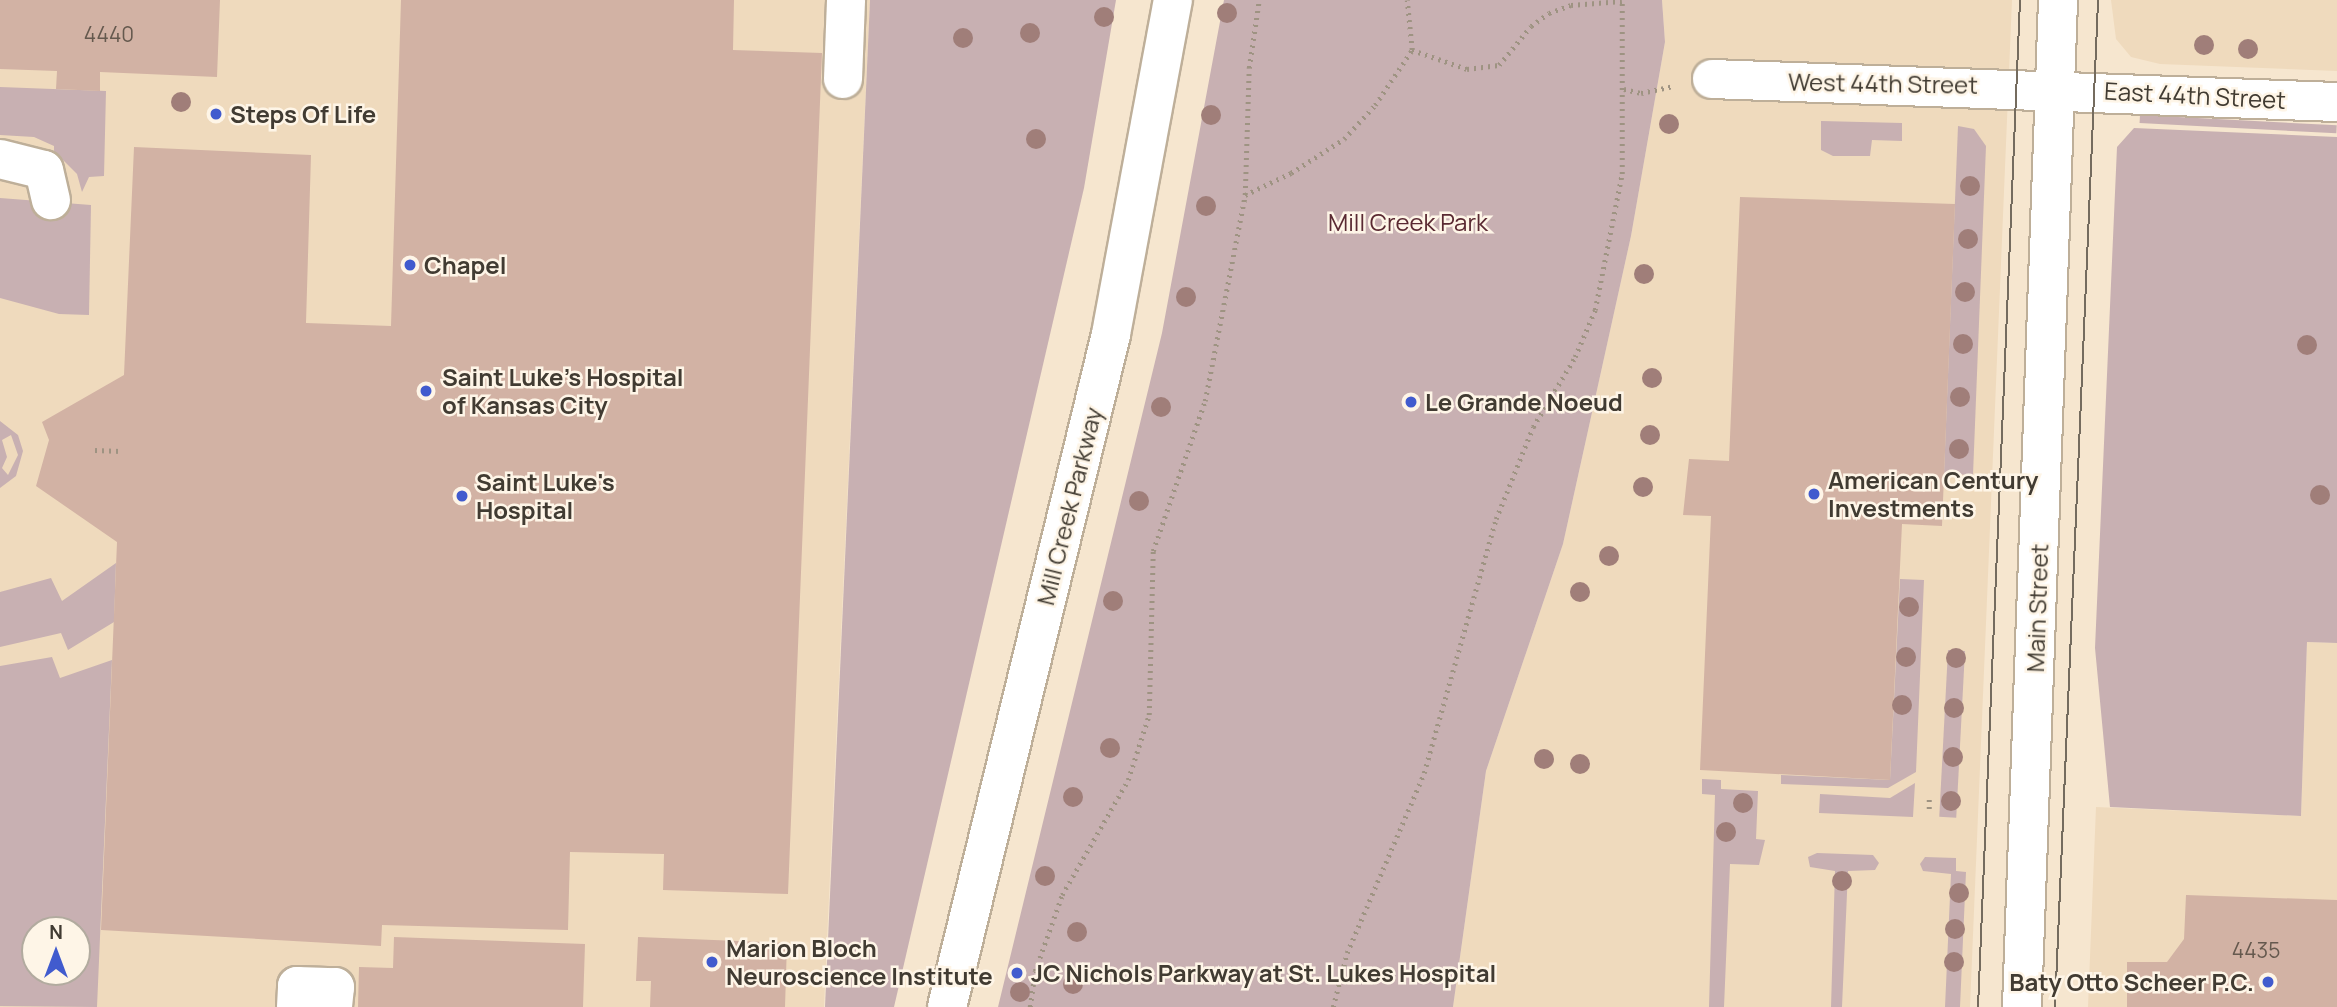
<!DOCTYPE html>
<style>
body{margin:0}
#map{position:relative;width:2337px;height:1007px;overflow:hidden;background:#f6e6cf;font-family:Manrope,sans-serif}
div>[style]{position:absolute}
[style*='--x']{left:calc(var(--x)*1px);top:calc(var(--y)*1px);width:calc(var(--w)*1px);rotate:calc(var(--a)*1deg)}
.built>*{inset:0;background:#efdabd}
.green>*{inset:0;background:#c8b0b2;transform-origin:0 0}
.building>*{inset:0;background:#d2b2a4}
.path>*{height:4.5px;margin-top:-2.25px;transform-origin:0;background:repeating-linear-gradient(90deg,#9e9382 0 2px,transparent 0 7px)}
.roads{filter:drop-shadow(2px 0 #beaf99) drop-shadow(-2px 0 #beaf99) drop-shadow(0 2px #beaf99) drop-shadow(0 -2px #beaf99)}
.minor>*{height:38px;margin:-19px;padding:0 19px;transform-origin:19px;border-radius:19px;background:#fff}
.major>*{height:38px;margin:-19px;padding:0 19px;transform-origin:19px;border-radius:19px;background:#fff}
.tram>*{height:2px;margin:-1px;padding:0 1px;transform-origin:1px;border-radius:1px;background:#756c5f}
.trees>*{width:20px;height:20px;margin:-10px;border-radius:50%;background:#a07e79}
.dots>*{width:19px;height:19px;translate:-50% -50%;box-sizing:border-box;border:4px solid #fef5e7;border-radius:50%}
span{translate:-50% -50%;white-space:nowrap;text-align:center;line-height:1.15;-webkit-text-stroke:5px #fef5e7;paint-order:stroke}
.number-label{font-size:21px;color:#65594e}
.number-label span{-webkit-text-stroke-width:0}
.street-label{font-size:24px;color:#413b32}
.poi-label{font-size:24px;color:#413b32;font-weight:700}
.left{translate:0 -50%;text-align:left}
.right{translate:-100% -50%;text-align:right}
.park-label{font-size:24px;color:#5a2932}
.north{position:absolute;left:21px;top:916px;width:70px;height:70px;box-sizing:border-box;background:#fef5e7;border:2px solid #b2ab9f;border-radius:50%;rotate:0deg;font-size:19px;font-weight:700;line-height:28px;text-align:center;color:#413b32}
.north::after{content:'';display:block;margin:auto;width:24px;height:32px;background:#415bce;clip-path:polygon(50% 0,100% 100%,50% 72%,0 100%)}
</style>
<div id="map">
<div class="built">
<div style="clip-path:polygon(evenodd,0 0,870px 0,824px 1007px,0 1007px,0 0,35px 930px,77px 930px,77px 972px,35px 972px,35px 930px)"></div>
<div style="clip-path:polygon(1662px 0,2012px 0,1970px 1007px,1453px 1007px,1486px 771px,1563px 544px,1631px 236px,1665px 42px)"></div>
<div style="clip-path:polygon(2111px 0,2337px 0,2337px 71px,2160px 64px,2131px 57px,2116px 39px)"></div>
<div style="clip-path:polygon(2307px 642px,2337px 643px,2337px 1007px,2088px 1007px,2096px 807px,2301px 816px)"></div>
</div>
<div class="green">
<div style="clip-path:polygon(870px 0,1116px 0,1084px 188px,894px 1007px,825px 1007px)"></div>
<div style="clip-path:polygon(1224px 0,1662px 0,1665px 42px,1631px 236px,1563px 544px,1486px 771px,1453px 1007px,998px 1007px,1162px 333px)"></div>
<div style="clip-path:polygon(0 87px,106px 91px,104px 176px,89px 177px,82px 192px,77px 174px,54px 151px,54px 146px,34px 137px,0 135px)"></div>
<div style="left:2140px;top:115px;width:197px;height:8px;rotate:3deg"></div>
<div style="clip-path:polygon(1821px 121px,1902px 123px,1902px 141px,1872px 140px,1870px 156px,1833px 156px,1821px 150px)"></div>
<div style="clip-path:polygon(1958px 126px,1974px 129px,1986px 146px,1973px 475px,1944px 474px)"></div>
<div style="clip-path:polygon(2134px 128px,2337px 137px,2337px 643px,2307px 642px,2301px 816px,2110px 807px,2095px 648px,2117px 147px)"></div>
<div style="clip-path:polygon(0 198px,91px 205px,89px 315px,59px 314px,0 298px)"></div>
<div style="clip-path:polygon(evenodd,0 421px,18px 435px,23px 451px,16px 476px,0 488px,0 421px,11px 435px,18px 455px,8px 475px,2px 468px,7px 457px,2px 440px,11px 435px)"></div>
<div style="clip-path:polygon(116px 563px,114px 622px,68px 650px,61px 633px,0 647px,0 592px,51px 578px,62px 601px)"></div>
<div style="clip-path:polygon(1900px 579px,1924px 580px,1916px 772px,1888px 788px,1781px 784px,1781px 775px,1890px 780px)"></div>
<div style="left:1948px;top:650px;width:17px;height:167px;rotate:3deg"></div>
<div style="clip-path:polygon(evenodd,52px 657px,60px 678px,112px 660px,97px 1007px,0 1006px,0 666px,52px 657px,35px 930px,77px 930px,77px 972px,35px 972px,35px 930px)"></div>
<div style="clip-path:polygon(1702px 779px,1721px 780px,1721px 789px,1758px 791px,1756px 839px,1765px 840px,1759px 865px,1730px 864px,1724px 1007px,1709px 1007px,1715px 795px,1702px 794px)"></div>
<div style="clip-path:polygon(1915px 783px,1913px 817px,1819px 813px,1820px 794px,1890px 798px)"></div>
<div style="clip-path:polygon(1817px 853px,1873px 855px,1879px 863px,1875px 870px,1848px 871px,1842px 1007px,1831px 1007px,1835px 871px,1810px 867px,1808px 857px)"></div>
<div style="clip-path:polygon(1925px 857px,1956px 858px,1956px 871px,1966px 872px,1960px 1007px,1945px 1007px,1951px 874px,1923px 871px,1920px 864px)"></div>
</div>
<div class="building">
<div style="clip-path:polygon(0 0,220px 0,217px 77px,100px 72px,100px 91px,56px 89px,57px 71px,0 69px)"></div>
<div style="clip-path:polygon(401px 0,734px 0,733px 50px,822px 53px,788px 894px,663px 890px,664px 854px,570px 852px,568px 930px,382px 925px,381px 946px,101px 930px,117px 542px,36px 486px,49px 440px,42px 422px,124px 375px,134px 147px,311px 155px,306px 323px,391px 326px)"></div>
<div style="clip-path:polygon(1740px 197px,1955px 204px,1942px 526px,1902px 524px,1890px 780px,1700px 770px,1711px 516px,1683px 515px,1689px 459px,1729px 461px)"></div>
<div style="clip-path:polygon(2186px 895px,2337px 900px,2337px 1007px,2127px 1007px,2127px 962px,2167px 962px,2184px 939px)"></div>
<div style="clip-path:polygon(394px 937px,585px 944px,583px 1007px,358px 1007px,359px 967px,393px 968px)"></div>
<div style="clip-path:polygon(638px 937px,787px 943px,785px 1007px,650px 1007px,651px 981px,636px 981px)"></div>
</div>
<div class="path">
<div style="--x:1412;--y:50;--w:58;--a:19.1"></div>
<div style="--x:1467;--y:69;--w:32;--a:-7"></div>
<div style="--x:1499;--y:65;--w:50;--a:-50.6"></div>
<div style="--x:1531;--y:26;--w:22;--a:-36"></div>
<div style="--x:1549;--y:13;--w:23;--a:-20"></div>
<div style="--x:1571;--y:5;--w:51;--a:-4.5"></div>
<div style="--x:1624;--y:89;--w:17;--a:13"></div>
<div style="--x:1641;--y:93;--w:34;--a:-12"></div>
<div style="--x:1245;--y:195;--w:51;--a:-25.6"></div>
<div style="--x:1291;--y:173;--w:63;--a:-32.7"></div>
<div style="--x:1344;--y:139;--w:46;--a:-47.6"></div>
<div style="--x:1375;--y:105;--w:66;--a:-56.1"></div>
<div style="--x:1412;--y:50;--w:50;--a:-95.7"></div>
<div style="--x:95;--y:450;--w:26;--a:2"></div>
<div style="--x:1929;--y:809;--w:12;--a:-90"></div>
<div style="--x:1030;--y:1007;--w:36;--a:-82"></div>
<div style="--x:1035;--y:971;--w:81;--a:-70.4"></div>
<div style="--x:1062;--y:895;--w:133;--a:-60.1"></div>
<div style="--x:1128;--y:780;--w:68;--a:-72.1"></div>
<div style="--x:1149;--y:715;--w:164;--a:-88.6"></div>
<div style="--x:1153;--y:551;--w:159;--a:-70.9"></div>
<div style="--x:1205;--y:401;--w:210;--a:-79"></div>
<div style="--x:1245;--y:195;--w:127;--a:-88.2"></div>
<div style="--x:1249;--y:68;--w:69;--a:-81.6"></div>
<div style="--x:1333;--y:1007;--w:56;--a:-75.5"></div>
<div style="--x:1347;--y:953;--w:196;--a:-66.8"></div>
<div style="--x:1424;--y:773;--w:264;--a:-74.2"></div>
<div style="--x:1496;--y:519;--w:99;--a:-68.1"></div>
<div style="--x:1533;--y:427;--w:82;--a:-59"></div>
<div style="--x:1575;--y:357;--w:51;--a:-66.9"></div>
<div style="--x:1595;--y:310;--w:139;--a:-78.8"></div>
<div style="--x:1622;--y:174;--w:174;--a:-90"></div>
</div>
<div class="roads">
<div class="minor">
<div style="--x:843;--y:79;--w:79;--a:-87.8"></div>
<div style="--x:1712;--y:79;--w:625;--a:2.11"></div>
<div style="--x:0;--y:159;--w:45;--a:14"></div>
<div style="--x:44;--y:170;--w:31;--a:77"></div>
<div style="--x:296;--y:1007;--w:21;--a:-87"></div>
<div style="--x:297;--y:986;--w:38;--a:2"></div>
<div style="--x:335;--y:987;--w:20;--a:96"></div>
</div>
<div class="major">
<div style="--x:947;--y:1007;--w:693;--a:-76.3"></div>
<div style="--x:1111;--y:334;--w:340;--a:-79.5"></div>
<div style="--x:2022;--y:1007;--w:1008;--a:-87.95"></div>
</div>
</div>
<div class="tram">
<div style="--x:1978;--y:1007;--w:1008;--a:-87.61"></div>
<div style="--x:2055;--y:1007;--w:1008;--a:-87.55"></div>
</div>
<div class="trees">
<div style="left:1227px;top:13px"></div>
<div style="left:1104px;top:17px"></div>
<div style="left:1030px;top:33px"></div>
<div style="left:963px;top:38px"></div>
<div style="left:2204px;top:45px"></div>
<div style="left:2248px;top:49px"></div>
<div style="left:181px;top:102px"></div>
<div style="left:1211px;top:115px"></div>
<div style="left:1669px;top:124px"></div>
<div style="left:1036px;top:139px"></div>
<div style="left:1970px;top:186px"></div>
<div style="left:1206px;top:206px"></div>
<div style="left:1968px;top:239px"></div>
<div style="left:1644px;top:274px"></div>
<div style="left:1965px;top:292px"></div>
<div style="left:1186px;top:297px"></div>
<div style="left:1963px;top:344px"></div>
<div style="left:2307px;top:345px"></div>
<div style="left:1652px;top:378px"></div>
<div style="left:1960px;top:397px"></div>
<div style="left:1161px;top:407px"></div>
<div style="left:1650px;top:435px"></div>
<div style="left:1959px;top:449px"></div>
<div style="left:1643px;top:487px"></div>
<div style="left:2320px;top:495px"></div>
<div style="left:1139px;top:501px"></div>
<div style="left:1609px;top:556px"></div>
<div style="left:1580px;top:592px"></div>
<div style="left:1113px;top:601px"></div>
<div style="left:1909px;top:607px"></div>
<div style="left:1906px;top:657px"></div>
<div style="left:1956px;top:658px"></div>
<div style="left:1902px;top:705px"></div>
<div style="left:1954px;top:708px"></div>
<div style="left:1110px;top:748px"></div>
<div style="left:1953px;top:757px"></div>
<div style="left:1544px;top:759px"></div>
<div style="left:1580px;top:764px"></div>
<div style="left:1073px;top:797px"></div>
<div style="left:1951px;top:801px"></div>
<div style="left:1743px;top:803px"></div>
<div style="left:1726px;top:832px"></div>
<div style="left:1045px;top:876px"></div>
<div style="left:1842px;top:881px"></div>
<div style="left:1959px;top:893px"></div>
<div style="left:1955px;top:929px"></div>
<div style="left:1077px;top:932px"></div>
<div style="left:1954px;top:962px"></div>
<div style="left:1073px;top:984px"></div>
<div style="left:1020px;top:992px"></div>
</div>
<div class="dots">
<div style="left:216px;top:114px;background:#415bce"></div>
<div style="left:410px;top:265px;background:#415bce"></div>
<div style="left:426px;top:391px;background:#415bce"></div>
<div style="left:1411px;top:402px;background:#415bce"></div>
<div style="left:1814px;top:494px;background:#415bce"></div>
<div style="left:462px;top:496px;background:#415bce"></div>
<div style="left:712px;top:962px;background:#415bce"></div>
<div style="left:1017px;top:973px;background:#415bce"></div>
<div style="left:2268px;top:982px;background:#415bce"></div>
</div>
<div class="number-label">
<span style="left:109px;top:34px">4440</span>
<span style="left:2256px;top:950px">4435</span>
</div>
<div class="street-label">
<span style="left:1883px;top:83px;rotate:1deg">West 44th Street</span>
<span style="left:2195px;top:95px;rotate:3deg">East 44th Street</span>
<span style="left:1069px;top:506px;rotate:-76deg">Mill Creek Parkway</span>
<span style="left:2037px;top:608px;rotate:-88deg">Main Street</span>
</div>
<div class="poi-label">
<span class="left" style="left:230px;top:114px">Steps Of Life</span>
<span class="left" style="left:424px;top:265px">Chapel</span>
<span class="left" style="left:442px;top:391px">Saint Luke's Hospital<br>of Kansas City</span>
<span class="left" style="left:1425px;top:402px">Le Grande Noeud</span>
<span class="left" style="left:1828px;top:494px">American Century<br>Investments</span>
<span class="left" style="left:476px;top:496px">Saint Luke's<br>Hospital</span>
<span class="left" style="left:726px;top:962px">Marion Bloch<br>Neuroscience Institute</span>
<span class="left" style="left:1031px;top:973px">JC Nichols Parkway at St. Lukes Hospital</span>
<span class="right" style="left:2254px;top:982px">Baty Otto Scheer P.C.</span>
</div>
<div class="park-label">
<span style="left:1408px;top:222px">Mill Creek Park</span>
</div>
<div class="north">N</div>
</div>
